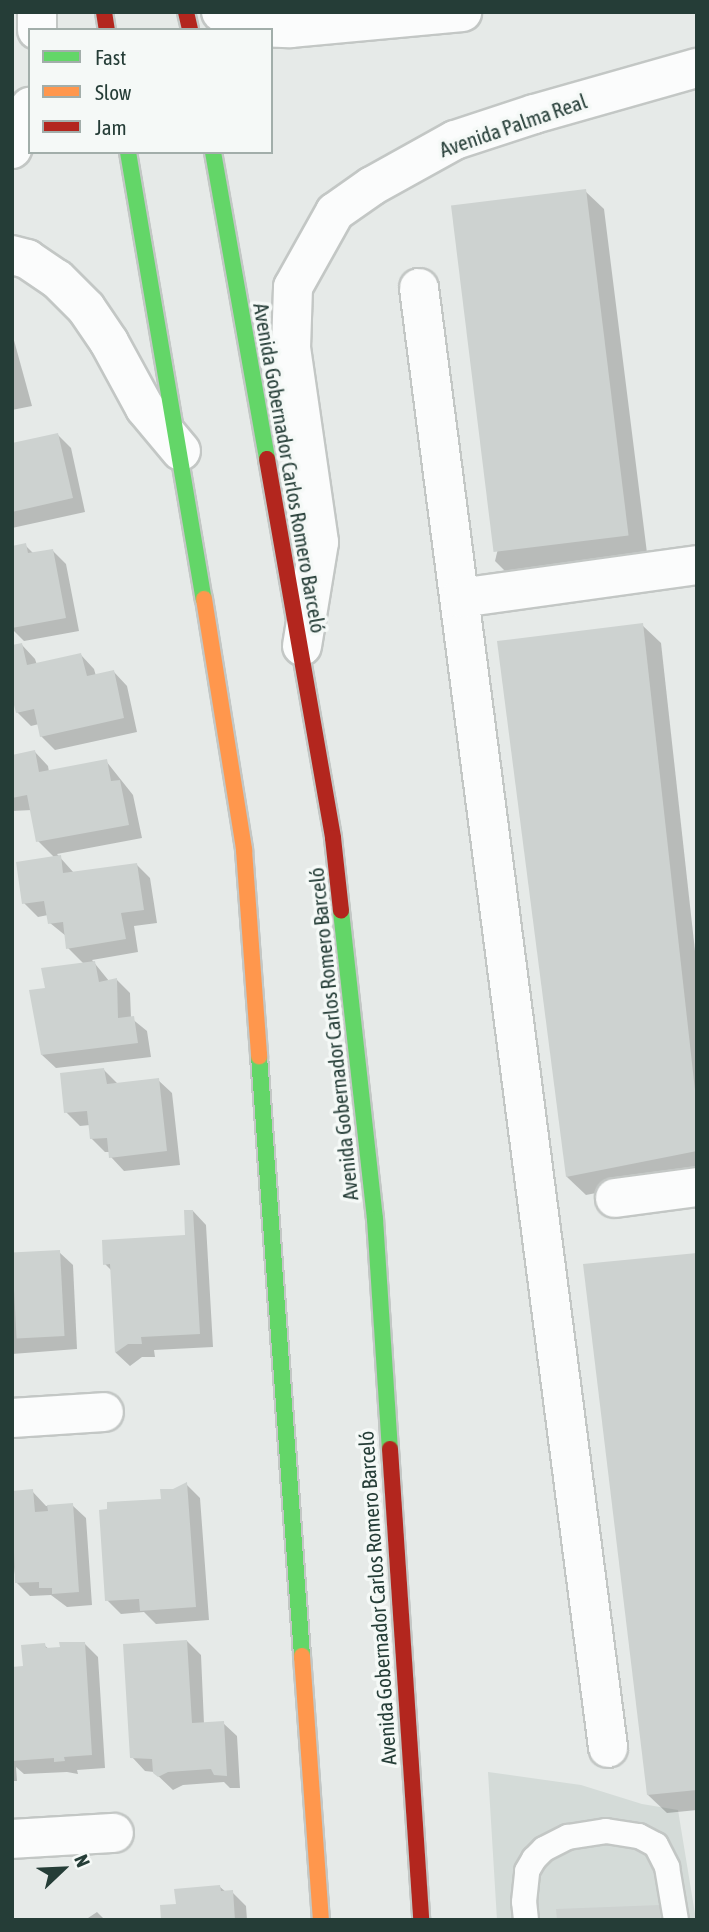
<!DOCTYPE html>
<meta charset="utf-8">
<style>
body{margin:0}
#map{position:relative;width:709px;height:1932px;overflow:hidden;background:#e6eae8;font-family:"Asap Condensed",sans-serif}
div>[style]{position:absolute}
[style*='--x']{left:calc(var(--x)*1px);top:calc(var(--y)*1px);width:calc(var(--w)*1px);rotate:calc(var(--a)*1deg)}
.built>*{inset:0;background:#d4dbd8}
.shadow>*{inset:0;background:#0003}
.building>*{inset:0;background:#cdd2d0;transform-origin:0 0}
.roads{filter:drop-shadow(2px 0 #c3c7c5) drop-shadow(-2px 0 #c3c7c5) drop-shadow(0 2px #c3c7c5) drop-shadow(0 -2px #c3c7c5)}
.lane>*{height:24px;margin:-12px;padding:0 12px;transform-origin:12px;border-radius:12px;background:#fbfcfc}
.street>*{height:38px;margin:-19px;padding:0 19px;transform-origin:19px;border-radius:19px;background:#fbfcfc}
.fast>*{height:16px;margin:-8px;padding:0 8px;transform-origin:8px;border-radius:8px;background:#63d668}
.slow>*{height:16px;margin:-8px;padding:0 8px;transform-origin:8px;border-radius:8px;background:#ff974d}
.jam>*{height:16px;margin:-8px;padding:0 8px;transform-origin:8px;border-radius:8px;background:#b3261e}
span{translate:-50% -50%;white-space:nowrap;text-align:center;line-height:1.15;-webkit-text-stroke:7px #f5f9f7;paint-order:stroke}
.street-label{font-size:21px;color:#253d37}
.frame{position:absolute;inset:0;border:14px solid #253d37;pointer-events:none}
.legend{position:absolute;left:28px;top:28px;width:245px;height:126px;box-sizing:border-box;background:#f5f9f7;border:2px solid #a2aeaa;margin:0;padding:9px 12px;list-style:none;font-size:21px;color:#253d37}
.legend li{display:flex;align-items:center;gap:14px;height:35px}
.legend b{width:35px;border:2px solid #a2aeaa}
.north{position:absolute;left:28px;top:1834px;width:70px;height:70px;-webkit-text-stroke:5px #f5f9f7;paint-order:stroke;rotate:67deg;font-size:19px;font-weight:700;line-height:28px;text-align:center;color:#253d37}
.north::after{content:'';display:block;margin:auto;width:24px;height:32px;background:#253d37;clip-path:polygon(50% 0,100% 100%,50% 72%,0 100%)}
</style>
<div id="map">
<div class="built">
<div style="clip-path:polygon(488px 1772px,581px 1785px,642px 1804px,678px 1810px,696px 1920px,497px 1920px)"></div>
</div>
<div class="shadow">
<div style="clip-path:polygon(585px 191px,604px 209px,647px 553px,514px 580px,495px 561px)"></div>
<div style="clip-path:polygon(12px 333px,32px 406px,12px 410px)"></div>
<div style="clip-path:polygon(57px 434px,71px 448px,85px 512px,12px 528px,12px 445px)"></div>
<div style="clip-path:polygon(25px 545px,34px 554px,53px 551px,66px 564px,79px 631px,24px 641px,12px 629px,12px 547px)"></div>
<div style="clip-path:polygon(642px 625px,661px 643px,697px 969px,697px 1173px,586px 1195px,567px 1177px)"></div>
<div style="clip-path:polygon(22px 645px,35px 659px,37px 665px,81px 655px,94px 669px,96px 676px,114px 672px,127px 686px,137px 732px,55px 750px,41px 736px,39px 724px,31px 726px,17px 712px,15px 702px,12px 702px,12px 647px)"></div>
<div style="clip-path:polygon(35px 752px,48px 766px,49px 772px,106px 761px,133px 795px,142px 838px,57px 854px,74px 873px,136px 864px,150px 878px,157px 923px,134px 926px,138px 952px,92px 960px,109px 981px,117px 980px,130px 993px,131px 1018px,147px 1031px,151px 1057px,56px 1068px,42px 1055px,47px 989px,84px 964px,68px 948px,66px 936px,50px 923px,48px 915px,38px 917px,24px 903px,54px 857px,38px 841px,32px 810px,12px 811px,12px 756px)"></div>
<div style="clip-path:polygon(104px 1070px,118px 1084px,158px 1080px,172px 1093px,180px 1165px,124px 1171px,111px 1157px,110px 1152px,105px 1152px,91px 1138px,90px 1125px,80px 1126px,66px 1112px)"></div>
<div style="clip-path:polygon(193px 1211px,206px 1225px,213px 1347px,154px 1350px,155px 1357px,142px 1357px,130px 1366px,116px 1353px,113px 1272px,105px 1264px,187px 1237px)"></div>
<div style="clip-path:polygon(59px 1252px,73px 1265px,77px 1349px,12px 1354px,12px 1254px)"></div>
<div style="clip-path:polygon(697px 1255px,697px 1810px,667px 1813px,648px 1795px)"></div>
<div style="clip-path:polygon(186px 1484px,200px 1498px,209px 1620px,156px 1624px,144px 1612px,121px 1614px,107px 1600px,163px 1500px)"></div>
<div style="clip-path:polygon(32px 1491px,46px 1506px,72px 1505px,86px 1518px,92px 1605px,67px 1607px,51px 1595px,30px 1596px,16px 1582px,12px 1552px,12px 1493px)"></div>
<div style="clip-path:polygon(187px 1641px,201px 1655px,204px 1724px,223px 1723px,237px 1736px,240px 1788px,230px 1788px,224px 1782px,183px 1785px,173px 1790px,154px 1772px,145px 1771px,132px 1757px)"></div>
<div style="clip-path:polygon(84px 1643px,98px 1657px,105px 1768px,77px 1770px,78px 1774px,67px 1772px,24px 1774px,16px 1767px,17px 1781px,12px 1781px,12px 1668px,25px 1668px,44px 1645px,50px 1650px)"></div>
<div style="clip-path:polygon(220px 1887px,226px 1892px,232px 1892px,246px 1906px,247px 1920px,163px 1920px)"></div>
<div style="clip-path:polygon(97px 1912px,105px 1920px,71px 1920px,88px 1918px)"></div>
</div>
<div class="building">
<div style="left:586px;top:189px;width:349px;height:136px;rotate:83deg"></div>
<div style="clip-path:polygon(58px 433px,73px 498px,12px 512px,12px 443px)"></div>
<div style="clip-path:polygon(26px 543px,28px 553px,53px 549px,66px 618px,12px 628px,12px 546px)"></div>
<div style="clip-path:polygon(643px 623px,697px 1108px,697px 1151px,566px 1177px,497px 641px)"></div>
<div style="clip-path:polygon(22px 643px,27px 665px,81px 653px,87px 676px,114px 670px,124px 718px,40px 737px,34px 709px,16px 713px,12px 697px,12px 645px)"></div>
<div style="clip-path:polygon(35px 750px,39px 772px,107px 759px,111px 781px,120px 780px,129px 825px,36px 842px,27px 795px,12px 798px,12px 755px)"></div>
<div style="clip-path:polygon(61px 855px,63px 873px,137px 863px,144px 910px,121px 913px,126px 939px,66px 949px,63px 922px,48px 924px,44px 901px,22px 904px,16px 862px)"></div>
<div style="clip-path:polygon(95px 961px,99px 982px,117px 978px,118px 1018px,134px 1016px,138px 1043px,41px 1055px,29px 990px,45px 988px,41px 968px)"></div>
<div style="clip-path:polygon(104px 1068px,107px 1084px,159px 1078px,167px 1151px,109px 1158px,107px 1138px,90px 1139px,87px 1111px,64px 1113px,60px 1073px)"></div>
<div style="clip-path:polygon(184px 1210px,193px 1210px,200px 1334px,141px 1337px,142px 1344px,128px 1344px,115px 1353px,110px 1264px,103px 1265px,102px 1240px,185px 1235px)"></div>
<div style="left:60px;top:1250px;width:86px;height:48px;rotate:87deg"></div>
<div style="clip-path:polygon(697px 1253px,697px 1790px,647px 1795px,583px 1264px)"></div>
<div style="clip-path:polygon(187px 1482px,196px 1607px,140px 1611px,139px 1599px,105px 1601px,99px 1510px,107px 1509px,107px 1502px,161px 1499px,160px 1489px,173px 1489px)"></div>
<div style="clip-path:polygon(33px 1489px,35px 1512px,48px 1511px,47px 1505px,73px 1503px,79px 1592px,52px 1594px,52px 1588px,39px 1588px,39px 1582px,15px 1583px,12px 1491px)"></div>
<div style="clip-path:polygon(187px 1640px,192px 1723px,224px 1721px,227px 1776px,214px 1775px,211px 1769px,168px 1772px,158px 1777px,153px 1773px,152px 1759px,130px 1758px,123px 1644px)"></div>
<div style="clip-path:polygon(59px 1642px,85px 1642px,92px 1755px,64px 1757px,65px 1761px,54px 1762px,54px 1758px,12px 1761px,12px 1667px,23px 1666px,21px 1645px,45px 1643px,46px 1648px,60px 1647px)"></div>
<div style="clip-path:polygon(220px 1885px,221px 1891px,233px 1890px,235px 1920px,161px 1920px,160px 1905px,176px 1904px,174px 1889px)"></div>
<div style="clip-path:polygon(660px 1905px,661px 1920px,557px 1920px,556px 1909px)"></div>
</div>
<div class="roads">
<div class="lane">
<div style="--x:526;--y:1920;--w:18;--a:-96"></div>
<div style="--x:524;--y:1902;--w:31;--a:-84"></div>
<div style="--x:527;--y:1871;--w:14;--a:-60"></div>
<div style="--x:534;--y:1859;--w:14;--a:-45"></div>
<div style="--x:544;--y:1849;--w:27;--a:-27"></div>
<div style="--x:568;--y:1837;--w:38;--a:-9"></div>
<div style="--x:606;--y:1831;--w:33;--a:9"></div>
<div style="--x:639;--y:1836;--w:19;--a:28"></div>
<div style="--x:656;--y:1845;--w:25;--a:63"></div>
<div style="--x:667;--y:1867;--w:54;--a:80.4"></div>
</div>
<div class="street">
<div style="--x:221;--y:12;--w:39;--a:23"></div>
<div style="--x:257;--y:27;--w:33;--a:2"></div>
<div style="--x:290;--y:28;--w:173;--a:-5.3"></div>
<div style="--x:37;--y:30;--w:18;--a:-90"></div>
<div style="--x:12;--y:149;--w:46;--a:-66.8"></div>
<div style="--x:12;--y:255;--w:16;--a:15"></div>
<div style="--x:27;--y:259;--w:36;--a:34"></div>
<div style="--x:57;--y:279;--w:41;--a:45"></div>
<div style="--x:86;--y:308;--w:41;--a:55.9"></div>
<div style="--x:109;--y:342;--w:75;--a:61.4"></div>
<div style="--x:145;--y:408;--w:56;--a:50.1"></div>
<div style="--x:419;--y:288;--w:1472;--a:82.62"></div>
<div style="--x:460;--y:598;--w:239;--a:-7.9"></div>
<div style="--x:302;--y:646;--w:105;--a:-80.7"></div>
<div style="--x:319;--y:542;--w:196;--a:-98.2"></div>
<div style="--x:291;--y:348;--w:61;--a:-88.1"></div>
<div style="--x:293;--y:287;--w:86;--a:-60.8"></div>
<div style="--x:335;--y:212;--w:45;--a:-35.1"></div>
<div style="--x:372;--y:186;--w:95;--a:-29"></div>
<div style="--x:455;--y:140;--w:83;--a:-18.2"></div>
<div style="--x:534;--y:114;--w:169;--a:-15.8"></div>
<div style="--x:615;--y:1198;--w:83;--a:-7.6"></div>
<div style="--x:12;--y:1418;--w:92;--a:-3.7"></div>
<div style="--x:12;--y:1839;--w:102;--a:-3.4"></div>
</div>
<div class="fast">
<div style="--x:128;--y:152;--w:453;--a:80.4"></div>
<div style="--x:213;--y:152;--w:312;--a:80"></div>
<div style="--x:341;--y:911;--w:310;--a:83.7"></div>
<div style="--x:375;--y:1219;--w:230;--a:86.3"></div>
<div style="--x:259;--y:1056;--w:602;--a:85.9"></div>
</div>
<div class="slow">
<div style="--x:204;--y:599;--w:254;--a:80.9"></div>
<div style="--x:244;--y:850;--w:207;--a:85.8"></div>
<div style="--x:302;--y:1656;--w:265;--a:85.9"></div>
</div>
<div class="jam">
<div style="--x:104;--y:12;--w:18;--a:81"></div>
<div style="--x:186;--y:12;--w:18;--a:77"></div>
<div style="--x:267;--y:459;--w:385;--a:80.1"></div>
<div style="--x:333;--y:838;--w:73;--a:83.7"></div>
<div style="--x:390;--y:1449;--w:472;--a:86.2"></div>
</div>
</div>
<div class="street-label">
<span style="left:513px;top:125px;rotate:-19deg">Avenida Palma Real</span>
<span style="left:290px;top:468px;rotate:80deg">Avenida Gobernador Carlos Romero Barceló</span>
<span style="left:333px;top:1034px;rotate:-96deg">Avenida Gobernador Carlos Romero Barceló</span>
<span style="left:377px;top:1598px;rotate:-94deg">Avenida Gobernador Carlos Romero Barceló</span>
</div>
<div class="frame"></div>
<ul class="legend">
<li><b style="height:9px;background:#63d668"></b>Fast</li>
<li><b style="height:9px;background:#ff974d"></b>Slow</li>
<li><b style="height:9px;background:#b3261e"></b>Jam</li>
</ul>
<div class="north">N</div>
</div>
